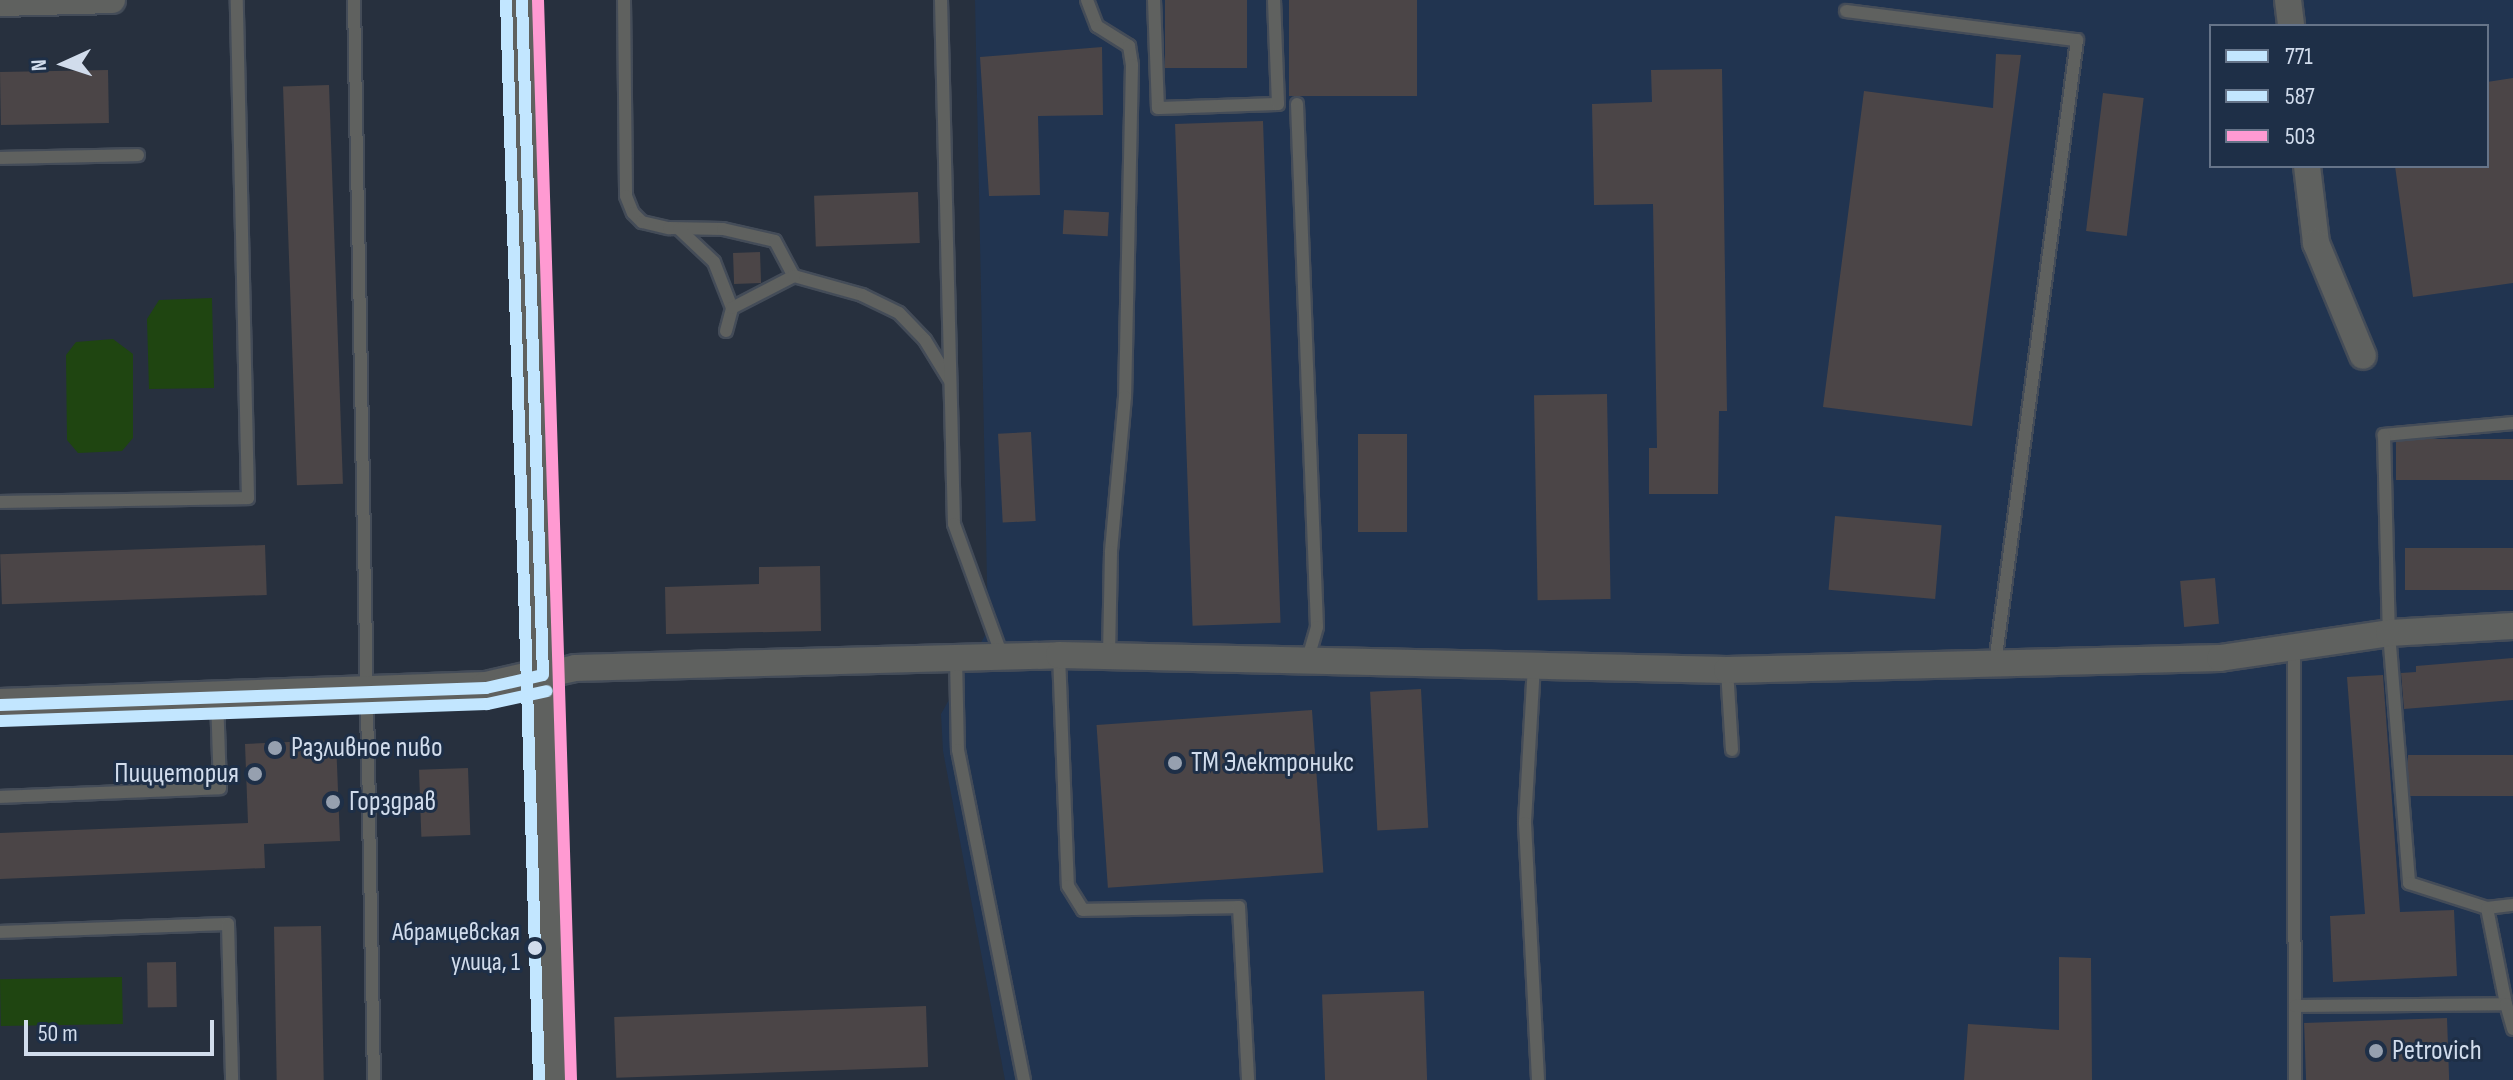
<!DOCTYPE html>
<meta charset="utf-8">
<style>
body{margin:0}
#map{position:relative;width:2513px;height:1080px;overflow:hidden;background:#27303e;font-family:"Sofia Sans Condensed",sans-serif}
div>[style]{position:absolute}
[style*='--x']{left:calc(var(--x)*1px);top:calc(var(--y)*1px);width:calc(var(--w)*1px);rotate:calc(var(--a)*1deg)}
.built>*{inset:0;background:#213450}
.green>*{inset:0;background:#1f4511;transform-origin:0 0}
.building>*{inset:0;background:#4b4547;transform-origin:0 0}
.roads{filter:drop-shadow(2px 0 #444c58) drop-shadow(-2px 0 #444c58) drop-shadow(0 2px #444c58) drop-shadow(0 -2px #444c58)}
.service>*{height:12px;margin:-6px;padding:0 6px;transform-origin:6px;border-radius:6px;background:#5f615f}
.minor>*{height:26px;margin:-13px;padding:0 13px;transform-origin:13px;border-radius:13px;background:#5f615f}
.tertiary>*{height:32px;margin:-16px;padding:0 16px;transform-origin:16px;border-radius:16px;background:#5f615f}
.bus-1>*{height:12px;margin:-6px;padding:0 6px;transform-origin:6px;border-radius:6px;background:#c2e6ff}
.bus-2>*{height:12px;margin:-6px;padding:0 6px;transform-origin:6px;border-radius:6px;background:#c2e6ff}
.bus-3>*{height:12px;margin:-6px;padding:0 6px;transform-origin:6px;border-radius:6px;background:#ff9ad2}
.dots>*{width:22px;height:22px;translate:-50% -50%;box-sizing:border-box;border:4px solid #1e2f47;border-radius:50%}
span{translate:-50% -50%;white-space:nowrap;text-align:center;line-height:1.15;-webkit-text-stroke:6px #1e2f47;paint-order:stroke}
.bus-label{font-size:26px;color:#d1dcec}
.right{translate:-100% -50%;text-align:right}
.poi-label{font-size:28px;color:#d1dcec}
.left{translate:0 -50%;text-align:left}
.legend{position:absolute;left:2209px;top:24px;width:280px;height:144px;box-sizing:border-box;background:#1e2f47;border:2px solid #667489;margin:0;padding:10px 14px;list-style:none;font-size:24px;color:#d1dcec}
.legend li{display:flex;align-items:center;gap:16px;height:40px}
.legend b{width:40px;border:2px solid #667489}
.north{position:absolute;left:24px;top:24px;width:80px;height:80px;-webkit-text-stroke:6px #1e2f47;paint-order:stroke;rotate:267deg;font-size:22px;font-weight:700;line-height:32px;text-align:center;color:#d1dcec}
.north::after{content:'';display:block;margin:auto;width:28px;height:36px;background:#d1dcec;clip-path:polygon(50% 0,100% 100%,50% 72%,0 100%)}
.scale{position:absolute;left:24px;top:1020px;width:190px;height:36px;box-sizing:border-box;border:4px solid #d1dcec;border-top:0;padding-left:10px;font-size:24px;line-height:28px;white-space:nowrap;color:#d1dcec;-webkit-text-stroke:6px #1e2f47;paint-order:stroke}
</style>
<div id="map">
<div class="built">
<div style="clip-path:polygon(evenodd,975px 0,2513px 0,2513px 1080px,1005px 1080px,943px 751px,941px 714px,988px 630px,975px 0,2211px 26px,2487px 26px,2487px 166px,2211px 166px,2211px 26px)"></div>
</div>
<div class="green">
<div style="clip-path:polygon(212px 298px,214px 388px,149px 389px,147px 319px,159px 300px)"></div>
<div style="clip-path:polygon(113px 339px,133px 354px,133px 438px,122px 451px,78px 453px,67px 440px,66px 355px,76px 342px)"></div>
<div style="left:122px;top:977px;width:47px;height:122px;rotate:89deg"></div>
</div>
<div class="building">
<div style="left:1165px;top:0;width:82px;height:68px"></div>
<div style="left:1289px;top:0;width:128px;height:96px"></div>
<div style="clip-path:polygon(1102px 47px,1103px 115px,1038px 116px,1040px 195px,989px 196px,980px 57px)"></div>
<div style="clip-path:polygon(1996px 54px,2021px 55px,1972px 426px,1823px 407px,1864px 91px,1993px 108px)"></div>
<div style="clip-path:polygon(1722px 69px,1727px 411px,1719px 411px,1718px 494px,1649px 494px,1649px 448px,1657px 448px,1653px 204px,1594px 205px,1592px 104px,1652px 102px,1651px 70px)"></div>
<div style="left:108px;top:70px;width:53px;height:108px;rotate:89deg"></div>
<div style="clip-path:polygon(2513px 78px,2513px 283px,2413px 297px,2395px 166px,2487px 166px,2487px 82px)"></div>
<div style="left:329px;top:85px;width:399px;height:46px;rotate:88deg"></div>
<div style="left:2103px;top:93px;width:41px;height:139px;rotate:7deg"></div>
<div style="left:1263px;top:121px;width:502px;height:88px;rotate:88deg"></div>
<div style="left:918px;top:192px;width:51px;height:104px;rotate:88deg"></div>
<div style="left:1064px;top:210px;width:45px;height:24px;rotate:3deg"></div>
<div style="left:760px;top:252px;width:31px;height:27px;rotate:88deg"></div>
<div style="left:1607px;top:394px;width:205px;height:73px;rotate:89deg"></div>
<div style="left:1031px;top:432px;width:89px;height:33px;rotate:87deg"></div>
<div style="left:1358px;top:434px;width:49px;height:98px"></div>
<div style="left:2513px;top:439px;width:41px;height:117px;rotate:90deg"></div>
<div style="left:1835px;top:516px;width:107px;height:74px;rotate:5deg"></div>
<div style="left:265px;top:545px;width:50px;height:265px;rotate:88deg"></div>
<div style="left:2513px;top:548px;width:42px;height:108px;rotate:90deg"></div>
<div style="clip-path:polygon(820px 566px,821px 631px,666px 634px,665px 587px,759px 584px,759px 567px)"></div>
<div style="left:2215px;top:578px;width:46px;height:35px;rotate:85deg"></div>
<div style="clip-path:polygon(2513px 658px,2513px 700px,2404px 709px,2401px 673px,2416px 672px,2416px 666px)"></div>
<div style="clip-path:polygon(2383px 675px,2400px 912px,2454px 910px,2457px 976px,2333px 982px,2330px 916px,2365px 914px,2347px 677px)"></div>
<div style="left:1421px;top:689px;width:139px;height:51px;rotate:87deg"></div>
<div style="left:1312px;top:710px;width:163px;height:216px;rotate:86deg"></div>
<div style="clip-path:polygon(336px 740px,340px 841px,264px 844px,265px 868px,0 879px,0 833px,248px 823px,245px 744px)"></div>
<div style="left:2513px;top:755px;width:41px;height:105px;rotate:90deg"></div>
<div style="left:468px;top:768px;width:67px;height:49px;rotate:88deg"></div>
<div style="left:321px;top:926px;width:154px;height:47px;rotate:89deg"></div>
<div style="clip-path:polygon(2059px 957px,2091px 958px,2092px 1080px,1964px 1080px,1968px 1024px,2059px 1030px)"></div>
<div style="left:176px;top:962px;width:45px;height:29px;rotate:89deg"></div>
<div style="left:1424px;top:991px;width:89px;height:102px;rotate:88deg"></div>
<div style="left:926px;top:1006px;width:61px;height:312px;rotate:88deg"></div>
<div style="left:2447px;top:1018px;width:62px;height:143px;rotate:88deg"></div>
</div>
<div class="roads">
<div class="service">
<div style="--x:354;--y:0;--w:1080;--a:88.94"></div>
<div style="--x:624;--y:0;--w:196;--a:89.4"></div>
<div style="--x:626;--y:196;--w:18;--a:68"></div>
<div style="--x:633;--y:213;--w:13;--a:45"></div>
<div style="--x:642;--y:222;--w:28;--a:13"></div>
<div style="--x:669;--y:228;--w:54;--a:1.1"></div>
<div style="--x:723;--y:229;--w:53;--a:13"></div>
<div style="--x:775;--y:241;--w:40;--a:62"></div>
<div style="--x:794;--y:276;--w:71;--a:15.6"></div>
<div style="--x:862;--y:295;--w:41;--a:25.9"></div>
<div style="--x:899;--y:313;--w:37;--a:46"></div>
<div style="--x:925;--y:340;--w:48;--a:58.6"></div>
<div style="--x:941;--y:0;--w:524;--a:88.58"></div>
<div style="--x:954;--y:524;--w:140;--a:70"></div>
<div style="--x:1087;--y:0;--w:28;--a:69"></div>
<div style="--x:1097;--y:26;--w:38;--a:32"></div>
<div style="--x:1129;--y:46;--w:19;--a:81"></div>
<div style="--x:1132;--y:65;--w:332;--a:91.2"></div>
<div style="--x:1125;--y:397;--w:156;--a:95.2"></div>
<div style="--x:1111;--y:552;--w:103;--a:91.1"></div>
<div style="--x:1154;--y:0;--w:108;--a:87.9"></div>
<div style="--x:1158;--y:108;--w:120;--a:-1.9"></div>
<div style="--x:1278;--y:104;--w:104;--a:-92.2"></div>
<div style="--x:1846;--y:11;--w:233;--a:7.2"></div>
<div style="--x:2077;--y:40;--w:629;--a:97.49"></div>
<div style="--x:1297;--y:104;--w:523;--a:87.81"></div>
<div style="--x:1317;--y:627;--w:32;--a:106"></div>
<div style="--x:0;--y:158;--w:138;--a:-1.2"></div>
<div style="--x:679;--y:229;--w:48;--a:43.3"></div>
<div style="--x:714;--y:262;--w:49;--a:68.6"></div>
<div style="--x:726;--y:331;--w:24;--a:-75"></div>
<div style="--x:732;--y:308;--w:70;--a:-27.3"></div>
<div style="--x:2513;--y:423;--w:130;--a:174.7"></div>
<div style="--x:2384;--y:435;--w:198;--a:88.6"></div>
<div style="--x:2389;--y:633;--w:251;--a:85.4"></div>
<div style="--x:2409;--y:883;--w:82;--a:17.8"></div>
<div style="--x:2487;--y:908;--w:26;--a:-7"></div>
<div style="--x:0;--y:502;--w:248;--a:-0.9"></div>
<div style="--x:248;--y:498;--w:498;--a:-91.3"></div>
<div style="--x:2294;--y:648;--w:432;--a:89.9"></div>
<div style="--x:1059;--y:655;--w:231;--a:87.8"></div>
<div style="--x:1068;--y:886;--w:28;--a:58"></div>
<div style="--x:1083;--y:910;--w:156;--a:-1.1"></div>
<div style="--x:1239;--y:907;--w:173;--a:87"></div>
<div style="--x:956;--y:657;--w:93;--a:88.8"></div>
<div style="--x:958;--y:750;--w:337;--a:78.7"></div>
<div style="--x:1534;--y:665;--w:158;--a:93.3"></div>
<div style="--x:1525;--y:823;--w:257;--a:87.1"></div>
<div style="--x:1727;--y:670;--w:80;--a:86.4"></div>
<div style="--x:0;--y:797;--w:220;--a:-2.3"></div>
<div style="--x:220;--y:788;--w:89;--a:-91.9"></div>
<div style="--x:2487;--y:908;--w:98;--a:78.8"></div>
<div style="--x:0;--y:932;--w:228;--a:-2"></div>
<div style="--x:228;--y:924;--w:156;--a:88.5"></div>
<div style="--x:2295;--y:1006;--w:211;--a:-0.5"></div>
<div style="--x:2506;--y:1004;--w:26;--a:74"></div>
</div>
<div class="minor">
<div style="--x:2288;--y:0;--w:26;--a:83"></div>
<div style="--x:0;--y:3;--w:112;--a:-1.5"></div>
<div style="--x:2307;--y:166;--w:78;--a:83.3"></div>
<div style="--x:2316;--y:243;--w:122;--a:67.4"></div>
<div style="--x:543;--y:675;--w:33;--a:-12"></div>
<div style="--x:575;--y:668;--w:484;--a:-1.5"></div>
<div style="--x:1059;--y:655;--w:668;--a:1.29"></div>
<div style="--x:1727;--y:670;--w:493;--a:-1.4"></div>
<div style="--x:2220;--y:658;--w:171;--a:-8.4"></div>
<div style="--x:2389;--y:633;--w:124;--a:-3.2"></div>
</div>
<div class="tertiary">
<div style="--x:522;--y:0;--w:1081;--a:88.25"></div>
<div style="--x:0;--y:705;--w:486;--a:-2"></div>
<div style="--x:486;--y:688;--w:58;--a:-12.8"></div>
</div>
</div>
<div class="bus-1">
<div style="--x:522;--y:0;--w:675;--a:88.22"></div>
<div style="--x:0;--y:705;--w:486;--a:-2"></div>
<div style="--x:486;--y:688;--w:58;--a:-12.8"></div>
</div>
<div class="bus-2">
<div style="--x:506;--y:0;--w:1081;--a:88.25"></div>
<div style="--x:1;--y:721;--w:486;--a:-2"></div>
<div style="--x:487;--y:704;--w:61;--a:-12.2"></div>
</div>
<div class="bus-3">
<div style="--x:538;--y:0;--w:1081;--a:88.25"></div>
</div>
<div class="dots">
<div style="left:275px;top:748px;background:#96a0af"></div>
<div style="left:1175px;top:763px;background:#96a0af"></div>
<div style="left:255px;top:774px;background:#96a0af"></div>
<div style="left:333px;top:802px;background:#96a0af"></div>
<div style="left:535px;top:948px;background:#d1dcec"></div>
<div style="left:2376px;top:1051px;background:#96a0af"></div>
</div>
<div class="bus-label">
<span class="right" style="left:520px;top:948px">Абрамцевская<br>улица, 1</span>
</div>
<div class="poi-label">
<span class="left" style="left:291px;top:748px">Разливное пиво</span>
<span class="left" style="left:1191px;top:763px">ТМ Электроникс</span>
<span class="right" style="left:239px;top:774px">Пиццетория</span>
<span class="left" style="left:349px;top:802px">Горздрав</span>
<span class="left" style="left:2392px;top:1051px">Petrovich</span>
</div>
<ul class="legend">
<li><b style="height:10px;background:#c2e6ff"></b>771</li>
<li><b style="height:10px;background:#c2e6ff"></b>587</li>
<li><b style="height:10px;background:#ff9ad2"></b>503</li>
</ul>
<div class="north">N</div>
<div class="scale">50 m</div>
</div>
